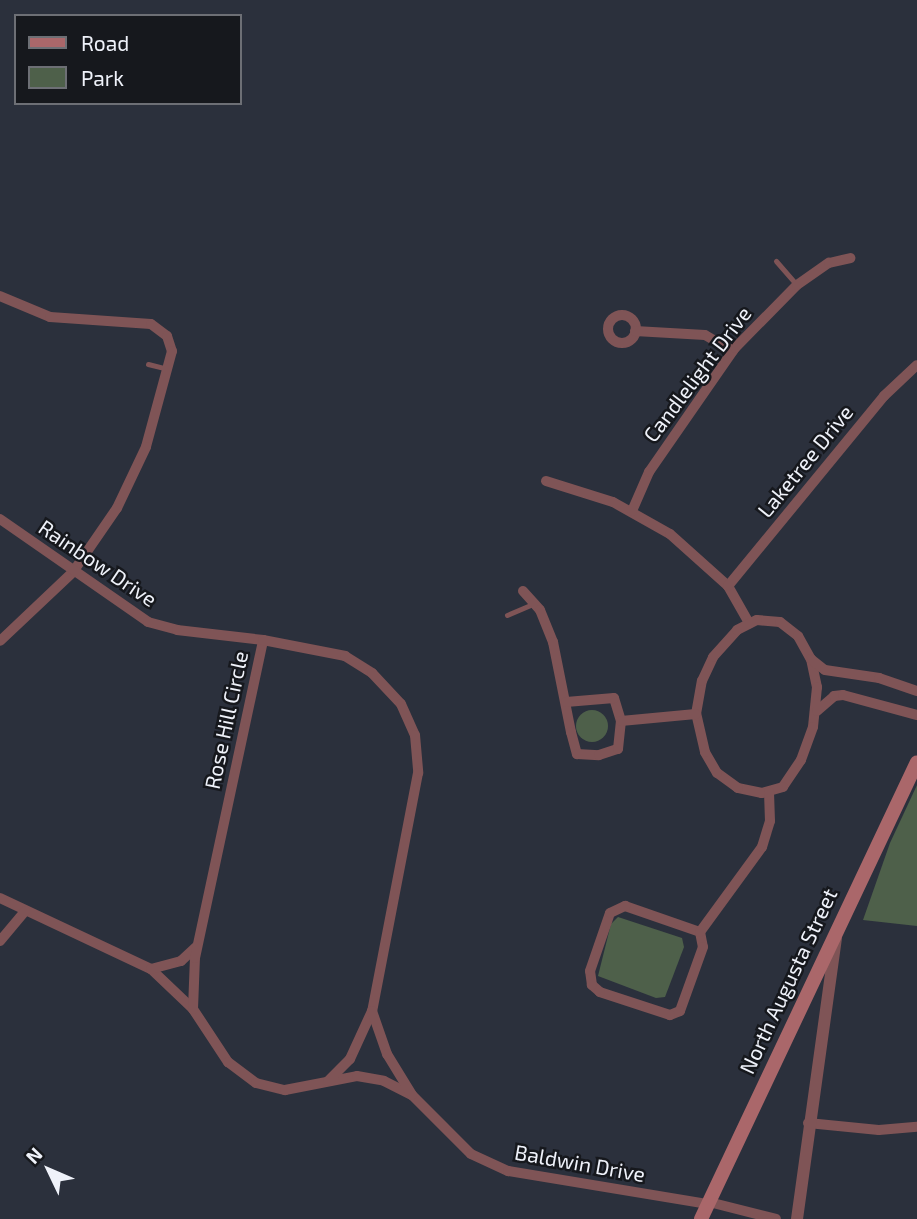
<!DOCTYPE html>
<style>
body{margin:0}
#map{position:relative;width:917px;height:1219px;overflow:hidden;background:#2b303c;font-family:"Exo 2",sans-serif}
div>[style]{position:absolute}
[style*='--x']{left:calc(var(--x)*1px);top:calc(var(--y)*1px);width:calc(var(--w)*1px);rotate:calc(var(--a)*1deg)}
.green>*{inset:0;background:#4e604a}
.round{border-radius:50%}
.service>*{height:5px;margin:-2.5px;padding:0 2.5px;transform-origin:2.5px;border-radius:2.5px;background:#7f5456}
.minor>*{height:10px;margin:-5px;padding:0 5px;transform-origin:5px;border-radius:5px;background:#7f5456}
.minor>.ring{margin:-5px;padding:0;box-sizing:content-box;background:none;border:10px solid #7f5456;border-radius:50%}
.tertiary>*{height:12px;margin:-6px;padding:0 6px;transform-origin:6px;border-radius:6px;background:#7f5456}
.secondary>*{height:14px;margin:-7px;padding:0 7px;transform-origin:7px;border-radius:7px;background:#aa676a}
span{translate:-50% -50%;white-space:nowrap;text-align:center;line-height:1.15;-webkit-text-stroke:5px #16181d;paint-order:stroke}
.street-label{font-size:21px;color:#eff2fa}
.legend{position:absolute;left:14px;top:14px;width:228px;height:91px;box-sizing:border-box;background:#16181d;border:2px solid #6d6f75;margin:0;padding:9px 12px;list-style:none;font-size:21px;color:#eff2fa}
.legend li{display:flex;align-items:center;gap:14px;height:35px}
.legend b{width:35px;border:2px solid #6d6f75}
.north{position:absolute;left:14px;top:1135px;width:70px;height:70px;-webkit-text-stroke:5px #16181d;paint-order:stroke;rotate:314deg;font-size:19px;font-weight:700;line-height:28px;text-align:center;color:#eff2fa}
.north::after{content:'';display:block;margin:auto;width:24px;height:32px;background:#eff2fa;clip-path:polygon(50% 0,100% 100%,50% 72%,0 100%)}
</style>
<div id="map">
<div class="green">
<div class="round" style="left:576px;top:710px;width:32px;height:32px"></div>
<div style="clip-path:polygon(917px 785px,917px 926px,863px 920px,890px 843px)"></div>
<div style="clip-path:polygon(618px 917px,682px 938px,684px 947px,665px 997px,656px 998px,598px 976px,611px 924px)"></div>
</div>
<div class="service">
<div style="--x:776;--y:261;--w:32;--a:49"></div>
<div style="--x:148;--y:364;--w:21;--a:14"></div>
<div style="--x:507;--y:615;--w:28;--a:-23"></div>
</div>
<div class="minor">
<div style="--x:0;--y:296;--w:54;--a:22.8"></div>
<div style="--x:50;--y:317;--w:101;--a:4"></div>
<div style="--x:151;--y:324;--w:20;--a:37"></div>
<div style="--x:167;--y:336;--w:16;--a:72"></div>
<div style="--x:172;--y:351;--w:99;--a:105.2"></div>
<div style="--x:146;--y:447;--w:68;--a:115.4"></div>
<div style="--x:117;--y:508;--w:78;--a:124.5"></div>
<div style="--x:73;--y:572;--w:100;--a:136.6"></div>
<div class="ring" style="left:608px;top:315px;width:18px;height:18px"></div>
<div style="--x:635;--y:331;--w:70;--a:3.3"></div>
<div style="--x:705;--y:335;--w:32;--a:30"></div>
<div style="--x:546;--y:481;--w:70;--a:17.4"></div>
<div style="--x:613;--y:502;--w:65;--a:29.3"></div>
<div style="--x:670;--y:534;--w:78;--a:41.9"></div>
<div style="--x:728;--y:586;--w:43;--a:60.4"></div>
<div style="--x:632;--y:511;--w:43;--a:-66.4"></div>
<div style="--x:649;--y:472;--w:151;--a:-55.3"></div>
<div style="--x:735;--y:348;--w:88;--a:-45.5"></div>
<div style="--x:797;--y:285;--w:39;--a:-35"></div>
<div style="--x:829;--y:263;--w:22;--a:-13"></div>
<div style="--x:0;--y:519;--w:180;--a:34.8"></div>
<div style="--x:148;--y:622;--w:30;--a:15"></div>
<div style="--x:177;--y:630;--w:87;--a:6.6"></div>
<div style="--x:728;--y:586;--w:246;--a:-50.6"></div>
<div style="--x:884;--y:396;--w:45;--a:-43.2"></div>
<div style="--x:523;--y:591;--w:25;--a:48"></div>
<div style="--x:540;--y:610;--w:35;--a:68"></div>
<div style="--x:553;--y:642;--w:92;--a:78.7"></div>
<div style="--x:571;--y:732;--w:23;--a:75"></div>
<div style="--x:577;--y:754;--w:22;--a:3"></div>
<div style="--x:599;--y:755;--w:20;--a:-18"></div>
<div style="--x:618;--y:749;--w:28;--a:-84"></div>
<div style="--x:621;--y:721;--w:24;--a:-107"></div>
<div style="--x:614;--y:698;--w:48;--a:175.2"></div>
<div style="--x:757;--y:620;--w:23;--a:5"></div>
<div style="--x:780;--y:622;--w:23;--a:38"></div>
<div style="--x:798;--y:636;--w:26;--a:61"></div>
<div style="--x:811;--y:659;--w:29;--a:78"></div>
<div style="--x:817;--y:687;--w:40;--a:95.7"></div>
<div style="--x:813;--y:727;--w:35;--a:110"></div>
<div style="--x:801;--y:760;--w:32;--a:124"></div>
<div style="--x:783;--y:787;--w:22;--a:164"></div>
<div style="--x:762;--y:793;--w:25;--a:-168"></div>
<div style="--x:738;--y:788;--w:26;--a:-144"></div>
<div style="--x:717;--y:773;--w:24;--a:-120"></div>
<div style="--x:705;--y:752;--w:39;--a:-103"></div>
<div style="--x:696;--y:714;--w:34;--a:-80"></div>
<div style="--x:702;--y:681;--w:26;--a:-65"></div>
<div style="--x:713;--y:657;--w:36;--a:-48"></div>
<div style="--x:737;--y:630;--w:22;--a:-27"></div>
<div style="--x:812;--y:660;--w:16;--a:38"></div>
<div style="--x:825;--y:670;--w:55;--a:8.4"></div>
<div style="--x:879;--y:678;--w:40;--a:18.9"></div>
<div style="--x:817;--y:711;--w:23;--a:-41"></div>
<div style="--x:834;--y:696;--w:9;--a:-6"></div>
<div style="--x:843;--y:695;--w:77;--a:15.1"></div>
<div style="--x:621;--y:721;--w:75;--a:-5.3"></div>
<div style="--x:0;--y:898;--w:167;--a:25.2"></div>
<div style="--x:151;--y:969;--w:58;--a:43.6"></div>
<div style="--x:193;--y:1009;--w:64;--a:56.6"></div>
<div style="--x:228;--y:1062;--w:35;--a:37"></div>
<div style="--x:256;--y:1083;--w:30;--a:14"></div>
<div style="--x:285;--y:1090;--w:73;--a:-11"></div>
<div style="--x:357;--y:1076;--w:27;--a:10"></div>
<div style="--x:384;--y:1081;--w:31;--a:27"></div>
<div style="--x:412;--y:1095;--w:83;--a:45"></div>
<div style="--x:471;--y:1154;--w:41;--a:24.7"></div>
<div style="--x:508;--y:1171;--w:203;--a:9.4"></div>
<div style="--x:625;--y:906;--w:79;--a:19.1"></div>
<div style="--x:700;--y:932;--w:15;--a:79"></div>
<div style="--x:703;--y:947;--w:68;--a:109.8"></div>
<div style="--x:680;--y:1011;--w:11;--a:158"></div>
<div style="--x:670;--y:1015;--w:74;--a:-161.8"></div>
<div style="--x:600;--y:992;--w:11;--a:-139"></div>
<div style="--x:592;--y:985;--w:14;--a:-98"></div>
<div style="--x:590;--y:971;--w:61;--a:-71"></div>
<div style="--x:610;--y:913;--w:17;--a:-25"></div>
<div style="--x:700;--y:932;--w:105;--a:-53.9"></div>
<div style="--x:762;--y:847;--w:27;--a:-73"></div>
<div style="--x:770;--y:821;--w:29;--a:-92"></div>
<div style="--x:0;--y:941;--w:39;--a:-50"></div>
<div style="--x:151;--y:969;--w:31;--a:-15"></div>
<div style="--x:181;--y:961;--w:21;--a:-43"></div>
<div style="--x:193;--y:1009;--w:51;--a:-87.8"></div>
<div style="--x:195;--y:958;--w:325;--a:-77.9"></div>
<div style="--x:263;--y:640;--w:84;--a:11"></div>
<div style="--x:345;--y:656;--w:32;--a:32"></div>
<div style="--x:372;--y:673;--w:42;--a:46.9"></div>
<div style="--x:401;--y:704;--w:34;--a:66"></div>
<div style="--x:415;--y:735;--w:38;--a:85"></div>
<div style="--x:418;--y:773;--w:242;--a:100.9"></div>
<div style="--x:372;--y:1011;--w:53;--a:114.6"></div>
<div style="--x:350;--y:1059;--w:31;--a:135"></div>
<div style="--x:372;--y:1011;--w:46;--a:70.8"></div>
<div style="--x:387;--y:1054;--w:48;--a:58.6"></div>
<div style="--x:808;--y:1123;--w:71;--a:5.6"></div>
<div style="--x:879;--y:1130;--w:38;--a:-5"></div>
<div style="--x:709;--y:1202;--w:69;--a:14.2"></div>
</div>
<div class="tertiary">
<div style="--x:797;--y:1219;--w:283;--a:-82.1"></div>
</div>
<div class="secondary">
<div style="--x:701;--y:1219;--w:505;--a:-64.7"></div>
</div>
<div class="street-label">
<span style="left:697px;top:374px;rotate:-53deg">Candlelight Drive</span>
<span style="left:805px;top:461px;rotate:-51deg">Laketree Drive</span>
<span style="left:98px;top:563px;rotate:34deg">Rainbow Drive</span>
<span style="left:226px;top:720px;rotate:-78deg">Rose Hill Circle</span>
<span style="left:788px;top:981px;rotate:-65deg">North Augusta Street</span>
<span style="left:580px;top:1163px;rotate:10deg">Baldwin Drive</span>
</div>
<ul class="legend">
<li><b style="height:9px;background:#aa676a"></b>Road</li>
<li><b style="height:19px;background:#4e604a"></b>Park</li>
</ul>
<div class="north">N</div>
</div>
